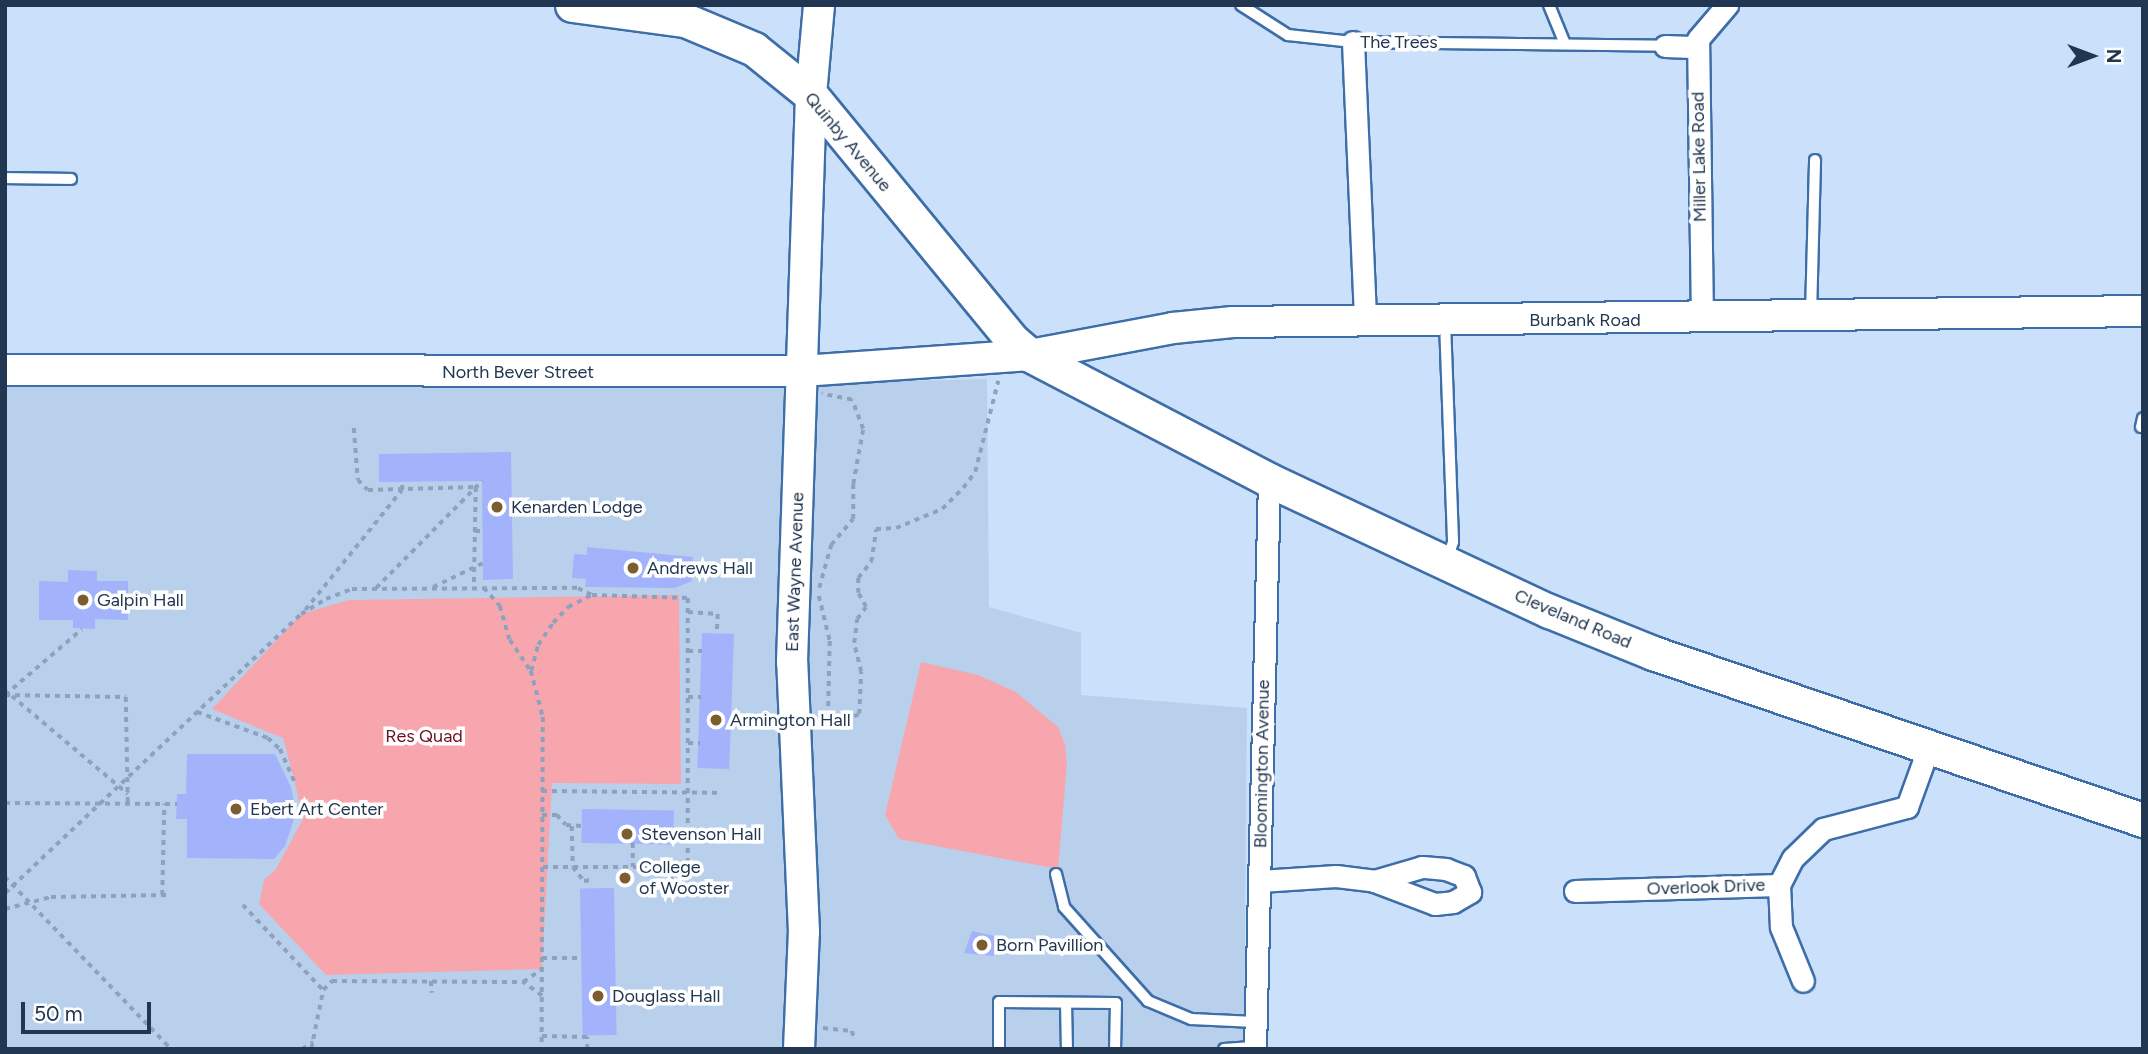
<!DOCTYPE html>
<style>
body{margin:0}
#map{position:relative;width:2148px;height:1054px;overflow:hidden;background:#cbe0fa;font-family:Figtree,sans-serif}
div>[style]{position:absolute}
[style*='--x']{left:calc(var(--x)*1px);top:calc(var(--y)*1px);width:calc(var(--w)*1px);rotate:calc(var(--a)*1deg)}
.built>*{inset:0;background:#b9d0ec}
.green>*{inset:0;background:#f8a6ad}
.building>*{inset:0;background:#a2b3fc;transform-origin:0 0}
.path>*{height:3.5px;margin-top:-1.75px;transform-origin:0;background:repeating-linear-gradient(90deg,#8da2bc 0 5px,transparent 0 10px)}
.roads{filter:drop-shadow(2px 0 #3d6ea8) drop-shadow(-2px 0 #3d6ea8) drop-shadow(0 2px #3d6ea8) drop-shadow(0 -2px #3d6ea8)}
.lane>*{height:10px;margin:-5px;padding:0 5px;transform-origin:5px;border-radius:5px;background:#fff}
.street>*{height:21px;margin:-10.5px;padding:0 10.5px;transform-origin:10.5px;border-radius:10.5px;background:#fff}
.secondary>*{height:30px;margin:-15px;padding:0 15px;transform-origin:15px;border-radius:15px;background:#fff}
.primary>*{height:33px;margin:-16.5px;padding:0 16.5px;transform-origin:16.5px;border-radius:16.5px;background:#fff}
.dots>*{width:19px;height:19px;translate:-50% -50%;box-sizing:border-box;border:4px solid #fff;border-radius:50%}
span{translate:-50% -50%;white-space:nowrap;text-align:center;line-height:1.15;-webkit-text-stroke:7px #fff;paint-order:stroke}
.street-label{font-size:18px;color:#213650}
.poi-label{font-size:18px;color:#213650}
.left{translate:0 -50%;text-align:left}
.park-label{font-size:18px;color:#6d0e25}
.frame{position:absolute;inset:0;border:7px solid #213650;pointer-events:none}
.north{position:absolute;left:2057px;top:21px;width:70px;height:70px;-webkit-text-stroke:5px #fff;paint-order:stroke;rotate:90deg;font-size:19px;font-weight:700;line-height:28px;text-align:center;color:#213650}
.north::after{content:'';display:block;margin:auto;width:24px;height:32px;background:#213650;clip-path:polygon(50% 0,100% 100%,50% 72%,0 100%)}
.scale{position:absolute;left:21px;top:1002px;width:130px;height:32px;box-sizing:border-box;border:4px solid #213650;border-top:0;padding-left:9px;font-size:21px;line-height:24px;white-space:nowrap;color:#213650;-webkit-text-stroke:5px #fff;paint-order:stroke}
</style>
<div id="map">
<div class="built">
<div style="clip-path:polygon(987px 379px,989px 607px,1081px 633px,1081px 695px,1247px 708px,1244px 1049px,5px 1049px,5px 387px,737px 385px)"></div>
</div>
<div class="green">
<div style="clip-path:polygon(679px 595px,681px 784px,552px 783px,542px 969px,326px 975px,259px 904px,264px 880px,276px 869px,303px 819px,295px 783px,283px 738px,212px 709px,301px 614px,349px 600px)"></div>
<div style="clip-path:polygon(921px 662px,978px 675px,1016px 692px,1058px 727px,1065px 744px,1067px 764px,1058px 869px,899px 839px,885px 815px)"></div>
</div>
<div class="building">
<div style="clip-path:polygon(511px 452px,513px 579px,483px 580px,482px 481px,379px 482px,379px 454px)"></div>
<div style="clip-path:polygon(587px 547px,693px 557px,692px 581px,675px 588px,585px 587px,586px 579px,572px 578px,574px 554px,587px 555px)"></div>
<div style="clip-path:polygon(68px 570px,97px 571px,97px 581px,128px 581px,128px 620px,95px 619px,95px 629px,73px 628px,73px 620px,39px 620px,39px 581px,68px 582px)"></div>
<div style="left:702px;top:633px;width:32px;height:135px;rotate:2deg"></div>
<div style="clip-path:polygon(187px 754px,275px 754px,291px 787px,296px 813px,285px 846px,274px 859px,187px 858px,187px 819px,176px 819px,177px 794px,186px 794px)"></div>
<div style="left:582px;top:809px;width:92px;height:34px;rotate:1deg"></div>
<div style="left:614px;top:888px;width:147px;height:34px;rotate:89deg"></div>
<div style="clip-path:polygon(972px 931px,999px 937px,994px 956px,964px 953px)"></div>
</div>
<div class="path">
<div style="--x:354;--y:428;--w:52;--a:85.6"></div>
<div style="--x:358;--y:480;--w:14;--a:45"></div>
<div style="--x:368;--y:490;--w:108;--a:-1.6"></div>
<div style="--x:476;--y:487;--w:101;--a:91.1"></div>
<div style="--x:475;--y:531;--w:8;--a:0"></div>
<div style="--x:433;--y:587;--w:55;--a:-25.6"></div>
<div style="--x:376;--y:588;--w:151;--a:-45.3"></div>
<div style="--x:484;--y:588;--w:24;--a:48"></div>
<div style="--x:500;--y:606;--w:35;--a:74"></div>
<div style="--x:510;--y:640;--w:37;--a:56"></div>
<div style="--x:531;--y:671;--w:48;--a:75.4"></div>
<div style="--x:543;--y:717;--w:332;--a:90.2"></div>
<div style="--x:819;--y:588;--w:45;--a:-74.4"></div>
<div style="--x:831;--y:545;--w:34;--a:-50"></div>
<div style="--x:853;--y:519;--w:35;--a:-90"></div>
<div style="--x:853;--y:484;--w:56;--a:-79.7"></div>
<div style="--x:863;--y:429;--w:31;--a:-111"></div>
<div style="--x:852;--y:400;--w:31;--a:-169"></div>
<div style="--x:819;--y:596;--w:46;--a:76.3"></div>
<div style="--x:830;--y:641;--w:81;--a:91.4"></div>
<div style="--x:305;--y:610;--w:154;--a:-51.1"></div>
<div style="--x:402;--y:490;--w:9;--a:-90"></div>
<div style="--x:688;--y:612;--w:30;--a:4"></div>
<div style="--x:718;--y:614;--w:20;--a:93"></div>
<div style="--x:688;--y:651;--w:14;--a:0"></div>
<div style="--x:531;--y:671;--w:27;--a:-75"></div>
<div style="--x:538;--y:645;--w:27;--a:-56"></div>
<div style="--x:553;--y:623;--w:22;--a:-47"></div>
<div style="--x:568;--y:607;--w:27;--a:-27"></div>
<div style="--x:592;--y:595;--w:96;--a:1.8"></div>
<div style="--x:688;--y:598;--w:266;--a:90"></div>
<div style="--x:688;--y:864;--w:34;--a:137"></div>
<div style="--x:5;--y:695;--w:121;--a:0.9"></div>
<div style="--x:126;--y:697;--w:107;--a:88.9"></div>
<div style="--x:5;--y:695;--w:101;--a:-40.6"></div>
<div style="--x:12;--y:696;--w:152;--a:40.2"></div>
<div style="--x:688;--y:697;--w:13;--a:0"></div>
<div style="--x:197;--y:712;--w:76;--a:20.1"></div>
<div style="--x:268;--y:738;--w:16;--a:43"></div>
<div style="--x:280;--y:749;--w:37;--a:66"></div>
<div style="--x:818;--y:723;--w:27;--a:-4"></div>
<div style="--x:845;--y:721;--w:16;--a:-27"></div>
<div style="--x:859;--y:714;--w:42;--a:-87.3"></div>
<div style="--x:861;--y:672;--w:30;--a:-104"></div>
<div style="--x:854;--y:643;--w:24;--a:-83"></div>
<div style="--x:857;--y:619;--w:15;--a:-53"></div>
<div style="--x:866;--y:607;--w:16;--a:-120"></div>
<div style="--x:858;--y:593;--w:15;--a:-90"></div>
<div style="--x:858;--y:578;--w:21;--a:-51"></div>
<div style="--x:871;--y:562;--w:33;--a:-81"></div>
<div style="--x:876;--y:529;--w:20;--a:-3"></div>
<div style="--x:896;--y:528;--w:50;--a:-22.4"></div>
<div style="--x:942;--y:509;--w:30;--a:-45"></div>
<div style="--x:963;--y:488;--w:20;--a:-53"></div>
<div style="--x:975;--y:472;--w:94;--a:-75.8"></div>
<div style="--x:688;--y:743;--w:12;--a:0"></div>
<div style="--x:542;--y:791;--w:177;--a:0.6"></div>
<div style="--x:5;--y:803;--w:172;--a:0.3"></div>
<div style="--x:542;--y:815;--w:15;--a:0"></div>
<div style="--x:557;--y:815;--w:13;--a:48"></div>
<div style="--x:566;--y:825;--w:16;--a:4"></div>
<div style="--x:572;--y:826;--w:41;--a:88.6"></div>
<div style="--x:573;--y:867;--w:18;--a:52"></div>
<div style="--x:584;--y:881;--w:7;--a:-8"></div>
<div style="--x:633;--y:843;--w:24;--a:90"></div>
<div style="--x:543;--y:867;--w:139;--a:0"></div>
<div style="--x:5;--y:877;--w:239;--a:46"></div>
<div style="--x:5;--y:893;--w:407;--a:-43.3"></div>
<div style="--x:301;--y:614;--w:29;--a:-31"></div>
<div style="--x:326;--y:599;--w:28;--a:-21"></div>
<div style="--x:352;--y:589;--w:226;--a:-0.3"></div>
<div style="--x:578;--y:588;--w:16;--a:27"></div>
<div style="--x:162;--y:895;--w:91;--a:-88.7"></div>
<div style="--x:243;--y:905;--w:117;--a:46.7"></div>
<div style="--x:5;--y:909;--w:48;--a:-14.6"></div>
<div style="--x:51;--y:897;--w:118;--a:-1"></div>
<div style="--x:542;--y:958;--w:38;--a:0"></div>
<div style="--x:431;--y:981;--w:12;--a:85"></div>
<div style="--x:542;--y:996;--w:24;--a:-144"></div>
<div style="--x:523;--y:982;--w:23;--a:-34"></div>
<div style="--x:823;--y:1028;--w:29;--a:6"></div>
<div style="--x:852;--y:1031;--w:7;--a:74"></div>
<div style="--x:542;--y:1036;--w:45;--a:1.3"></div>
<div style="--x:302;--y:1049;--w:13;--a:-32"></div>
<div style="--x:311;--y:1049;--w:60;--a:-78.5"></div>
<div style="--x:323;--y:990;--w:13;--a:-45"></div>
<div style="--x:332;--y:981;--w:191;--a:0.3"></div>
<div style="--x:587;--y:1049;--w:12;--a:-90"></div>
</div>
<div class="roads">
<div class="lane">
<div style="--x:1241;--y:5;--w:56;--a:32.6"></div>
<div style="--x:1288;--y:35;--w:65;--a:6.1"></div>
<div style="--x:1353;--y:42;--w:312;--a:0.7"></div>
<div style="--x:1549;--y:5;--w:42;--a:67.7"></div>
<div style="--x:5;--y:178;--w:66;--a:0.9"></div>
<div style="--x:1811;--y:315;--w:155;--a:-88.5"></div>
<div style="--x:1445;--y:322;--w:220;--a:87.9"></div>
<div style="--x:1453;--y:542;--w:19;--a:108"></div>
<div style="--x:2141;--y:427;--w:9;--a:-77"></div>
<div style="--x:1056;--y:874;--w:34;--a:76"></div>
<div style="--x:1064;--y:907;--w:126;--a:48.2"></div>
<div style="--x:1148;--y:1001;--w:47;--a:22.7"></div>
<div style="--x:1191;--y:1019;--w:64;--a:2.7"></div>
<div style="--x:1066;--y:1003;--w:46;--a:88.8"></div>
<div style="--x:999;--y:1049;--w:47;--a:-90"></div>
<div style="--x:999;--y:1002;--w:117;--a:0.5"></div>
<div style="--x:1116;--y:1003;--w:46;--a:91.2"></div>
<div style="--x:1224;--y:1049;--w:31;--a:-4"></div>
</div>
<div class="street">
<div style="--x:1353;--y:42;--w:279;--a:87.5"></div>
<div style="--x:1665;--y:46;--w:33;--a:2"></div>
<div style="--x:1702;--y:320;--w:281;--a:-90.8"></div>
<div style="--x:1698;--y:39;--w:45;--a:-49.5"></div>
<div style="--x:1260;--y:881;--w:76;--a:-3.8"></div>
<div style="--x:1336;--y:876;--w:38;--a:7"></div>
<div style="--x:1374;--y:881;--w:65;--a:20.7"></div>
<div style="--x:1435;--y:904;--w:18;--a:-6"></div>
<div style="--x:1453;--y:902;--w:20;--a:-30"></div>
<div style="--x:1470;--y:892;--w:17;--a:-111"></div>
<div style="--x:1464;--y:876;--w:19;--a:-159"></div>
<div style="--x:1446;--y:869;--w:24;--a:-175"></div>
<div style="--x:1422;--y:867;--w:50;--a:163.7"></div>
<div style="--x:1779;--y:885;--w:30;--a:-63"></div>
<div style="--x:1793;--y:858;--w:42;--a:-44"></div>
<div style="--x:1823;--y:829;--w:87;--a:-14.7"></div>
<div style="--x:1907;--y:807;--w:62;--a:-70.1"></div>
<div style="--x:1575;--y:891;--w:204;--a:-1.7"></div>
<div style="--x:1779;--y:885;--w:42;--a:87.3"></div>
<div style="--x:1781;--y:927;--w:58;--a:67.8"></div>
<div style="--x:1255;--y:1049;--w:569;--a:-88.59"></div>
</div>
<div class="secondary">
<div style="--x:5;--y:370;--w:797;--a:0.07"></div>
<div style="--x:802;--y:371;--w:229;--a:-4"></div>
<div style="--x:1030;--y:355;--w:146;--a:-10.7"></div>
<div style="--x:1173;--y:328;--w:60;--a:-5.7"></div>
<div style="--x:1233;--y:322;--w:910;--a:-0.69"></div>
<div style="--x:799;--y:1049;--w:117;--a:-87.6"></div>
<div style="--x:804;--y:932;--w:270;--a:-92.5"></div>
<div style="--x:792;--y:662;--w:567;--a:-88.08"></div>
<div style="--x:811;--y:95;--w:90;--a:-84.9"></div>
</div>
<div class="primary">
<div style="--x:572;--y:5;--w:114;--a:7.6"></div>
<div style="--x:685;--y:20;--w:75;--a:22.8"></div>
<div style="--x:754;--y:49;--w:73;--a:38.9"></div>
<div style="--x:811;--y:95;--w:317;--a:50.6"></div>
<div style="--x:1012;--y:340;--w:23;--a:40"></div>
<div style="--x:1030;--y:355;--w:270;--a:27.6"></div>
<div style="--x:1269;--y:480;--w:309;--a:25.1"></div>
<div style="--x:1549;--y:611;--w:112;--a:22"></div>
<div style="--x:1653;--y:653;--w:518;--a:18.82"></div>
</div>
</div>
<div class="dots">
<div style="left:497px;top:507px;background:#7c5d32"></div>
<div style="left:633px;top:568px;background:#7c5d32"></div>
<div style="left:83px;top:600px;background:#7c5d32"></div>
<div style="left:716px;top:720px;background:#7c5d32"></div>
<div style="left:236px;top:809px;background:#7c5d32"></div>
<div style="left:627px;top:834px;background:#7c5d32"></div>
<div style="left:625px;top:878px;background:#7c5d32"></div>
<div style="left:982px;top:945px;background:#7c5d32"></div>
<div style="left:598px;top:996px;background:#7c5d32"></div>
</div>
<div class="street-label">
<span style="left:1399px;top:42px">The Trees</span>
<span style="left:848px;top:142px;rotate:50deg">Quinby Avenue</span>
<span style="left:1699px;top:157px;rotate:-91deg">Miller Lake Road</span>
<span style="left:1585px;top:320px">Burbank Road</span>
<span style="left:518px;top:372px">North Bever Street</span>
<span style="left:795px;top:572px;rotate:-88deg">East Wayne Avenue</span>
<span style="left:1573px;top:619px;rotate:23deg">Cleveland Road</span>
<span style="left:1262px;top:764px;rotate:-89deg">Bloomington Avenue</span>
<span style="left:1706px;top:887px;rotate:-2deg">Overlook Drive</span>
</div>
<div class="poi-label">
<span class="left" style="left:511px;top:507px">Kenarden Lodge</span>
<span class="left" style="left:647px;top:568px">Andrews Hall</span>
<span class="left" style="left:97px;top:600px">Galpin Hall</span>
<span class="left" style="left:730px;top:720px">Armington Hall</span>
<span class="left" style="left:250px;top:809px">Ebert Art Center</span>
<span class="left" style="left:641px;top:834px">Stevenson Hall</span>
<span class="left" style="left:639px;top:878px">College<br>of Wooster</span>
<span class="left" style="left:996px;top:945px">Born Pavillion</span>
<span class="left" style="left:612px;top:996px">Douglass Hall</span>
</div>
<div class="park-label">
<span style="left:424px;top:736px">Res Quad</span>
</div>
<div class="frame"></div>
<div class="north">N</div>
<div class="scale">50 m</div>
</div>
